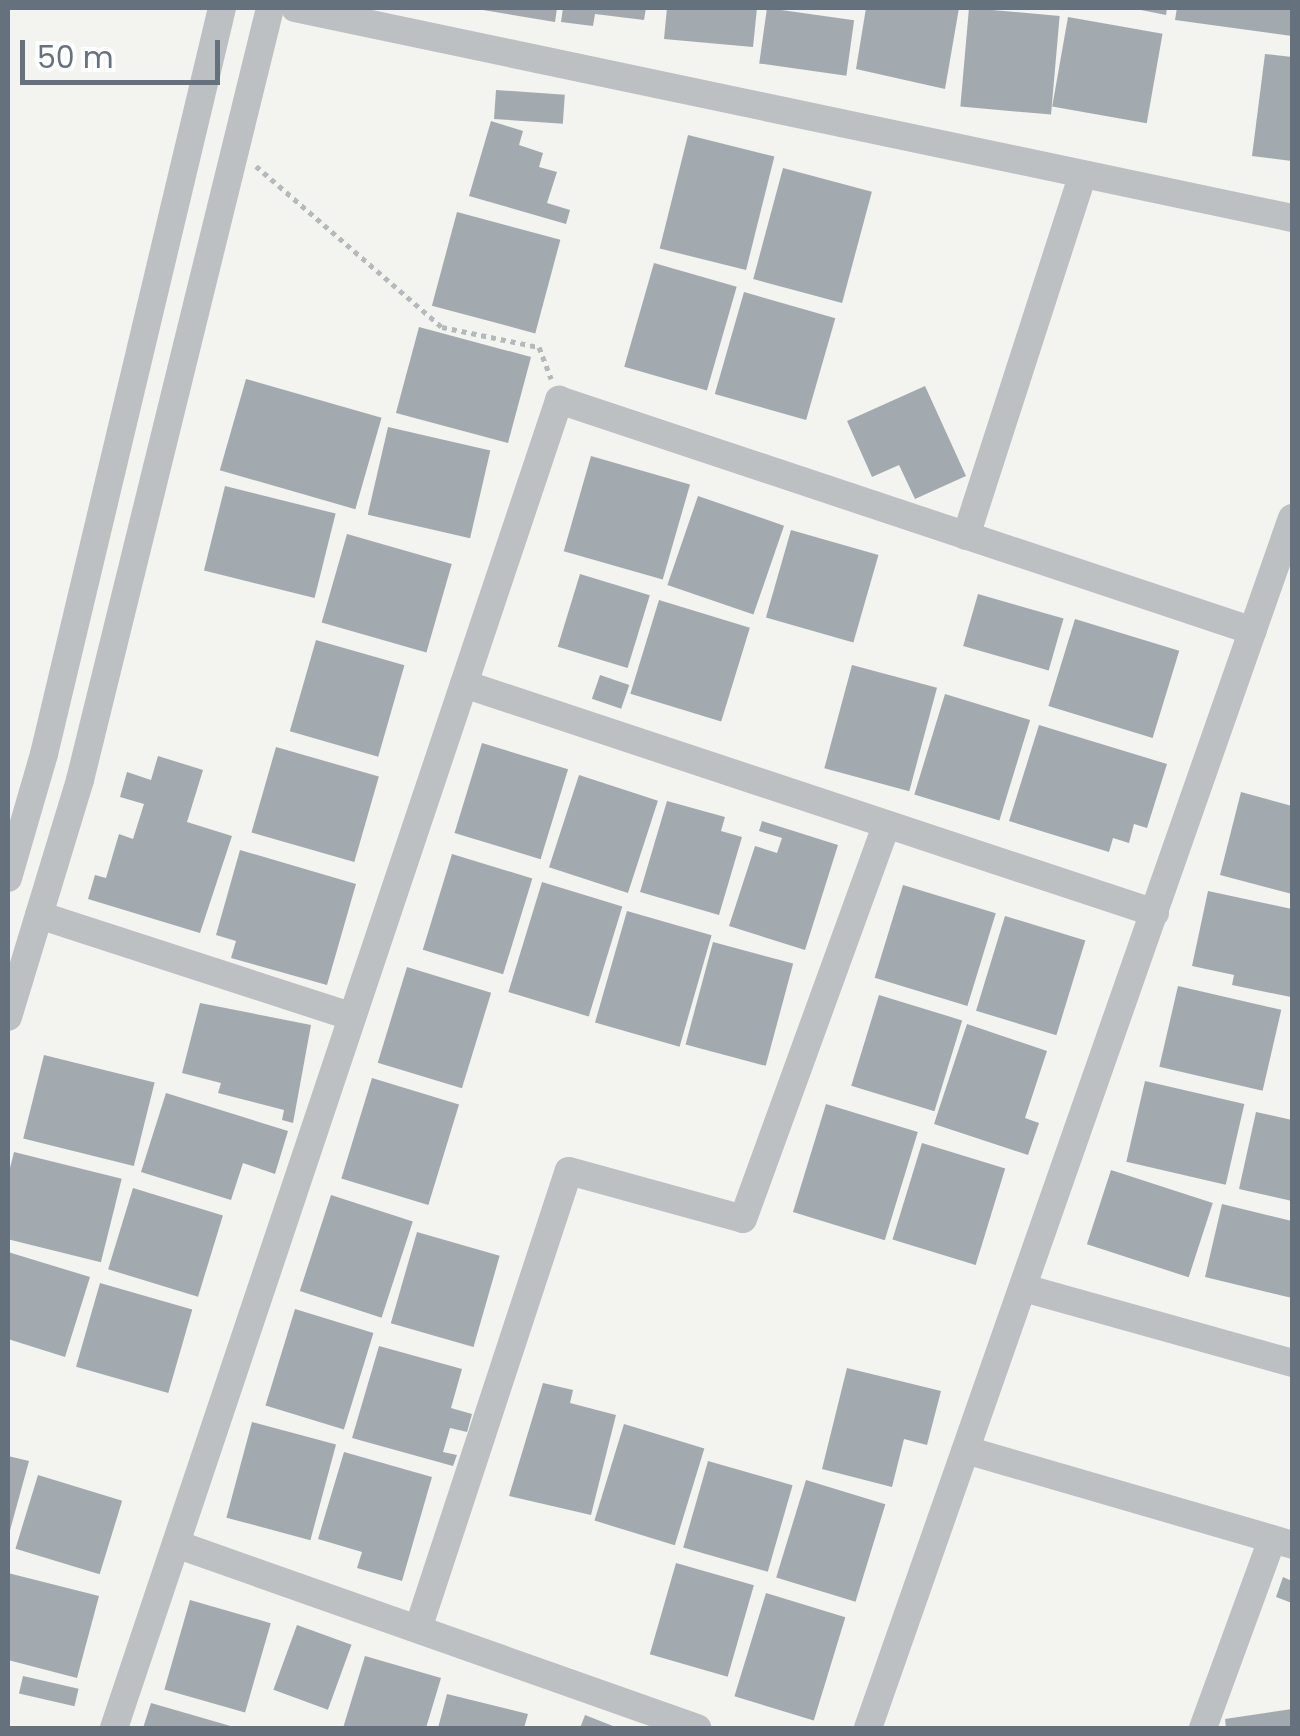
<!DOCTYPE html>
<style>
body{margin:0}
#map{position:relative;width:1300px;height:1736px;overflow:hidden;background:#f3f3ef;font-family:Poppins,sans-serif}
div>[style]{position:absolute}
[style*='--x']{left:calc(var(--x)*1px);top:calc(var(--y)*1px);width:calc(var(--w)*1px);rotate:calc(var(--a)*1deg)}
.building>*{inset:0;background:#a3aaaf;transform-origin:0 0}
.path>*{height:5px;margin-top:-2.5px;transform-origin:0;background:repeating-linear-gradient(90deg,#b6b9bb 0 5px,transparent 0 10px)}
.minor>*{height:28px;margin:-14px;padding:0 14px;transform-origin:14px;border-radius:14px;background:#bcc0c3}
span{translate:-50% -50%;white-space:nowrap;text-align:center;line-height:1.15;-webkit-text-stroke:10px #fff;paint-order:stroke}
.frame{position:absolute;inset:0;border:10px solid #65727e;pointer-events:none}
.scale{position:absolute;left:20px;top:40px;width:200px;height:45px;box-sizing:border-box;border:5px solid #65727e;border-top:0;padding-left:12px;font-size:30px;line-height:35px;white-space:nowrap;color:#65727e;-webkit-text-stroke:8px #fff;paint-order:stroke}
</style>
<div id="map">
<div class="building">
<div style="clip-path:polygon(471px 8px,557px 8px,555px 22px)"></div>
<div style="clip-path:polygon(563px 8px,646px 8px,644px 20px,595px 14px,593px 26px,561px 22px)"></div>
<div style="clip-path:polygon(667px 8px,757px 8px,753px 47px,664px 39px)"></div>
<div style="left:767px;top:8px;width:88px;height:56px;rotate:8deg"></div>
<div style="clip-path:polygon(866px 8px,959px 8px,945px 89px,856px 69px)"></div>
<div style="left:969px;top:8px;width:91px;height:99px;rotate:5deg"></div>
<div style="clip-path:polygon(1131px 8px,1167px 8px,1166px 15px)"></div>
<div style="clip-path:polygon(1177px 8px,1292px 8px,1292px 36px,1175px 20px)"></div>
<div style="left:1068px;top:17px;width:96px;height:91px;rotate:10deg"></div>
<div style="clip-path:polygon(1265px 54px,1292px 57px,1292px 161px,1252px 156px)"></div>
<div style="left:496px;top:90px;width:69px;height:29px;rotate:4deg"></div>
<div style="clip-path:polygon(491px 121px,523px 131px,519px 145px,543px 153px,539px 167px,557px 172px,547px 203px,570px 210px,566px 224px,469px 196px)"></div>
<div style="left:688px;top:135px;width:89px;height:117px;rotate:14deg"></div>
<div style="left:783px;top:168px;width:92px;height:115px;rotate:15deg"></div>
<div style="left:457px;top:212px;width:107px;height:97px;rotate:15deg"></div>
<div style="left:654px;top:263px;width:86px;height:108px;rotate:16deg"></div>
<div style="left:744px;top:292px;width:95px;height:106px;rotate:16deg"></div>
<div style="left:419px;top:327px;width:116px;height:89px;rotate:15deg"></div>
<div style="left:246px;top:379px;width:141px;height:95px;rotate:16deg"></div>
<div style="clip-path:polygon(925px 386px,966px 476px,915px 499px,899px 465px,872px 477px,847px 421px)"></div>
<div style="left:388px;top:427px;width:105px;height:90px;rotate:13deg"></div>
<div style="left:591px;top:456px;width:103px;height:99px;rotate:16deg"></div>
<div style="left:225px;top:486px;width:114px;height:87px;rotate:14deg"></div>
<div style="left:698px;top:496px;width:91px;height:94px;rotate:19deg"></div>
<div style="left:791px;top:530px;width:91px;height:91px;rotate:16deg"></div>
<div style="left:347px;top:534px;width:109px;height:92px;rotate:16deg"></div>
<div style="left:580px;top:574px;width:73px;height:76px;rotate:17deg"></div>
<div style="left:978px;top:594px;width:89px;height:54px;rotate:16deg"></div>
<div style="left:659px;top:600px;width:95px;height:98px;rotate:17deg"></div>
<div style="left:1075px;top:619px;width:109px;height:91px;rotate:17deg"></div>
<div style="left:316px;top:640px;width:92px;height:95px;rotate:16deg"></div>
<div style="left:852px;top:665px;width:88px;height:107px;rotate:15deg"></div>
<div style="left:600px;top:675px;width:31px;height:25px;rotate:19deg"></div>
<div style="left:945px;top:694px;width:89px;height:105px;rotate:17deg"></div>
<div style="clip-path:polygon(1039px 725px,1167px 764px,1147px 828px,1134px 824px,1129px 843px,1113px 838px,1109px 852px,1009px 821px)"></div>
<div style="left:482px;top:743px;width:90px;height:94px;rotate:17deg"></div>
<div style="left:276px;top:747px;width:107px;height:89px;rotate:16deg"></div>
<div style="clip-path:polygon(158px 756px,203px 770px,187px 822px,232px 836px,200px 933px,88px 899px,95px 875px,106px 878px,119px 834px,133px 839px,144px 804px,120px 797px,127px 772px,151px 780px)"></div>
<div style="left:579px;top:775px;width:83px;height:97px;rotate:18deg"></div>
<div style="clip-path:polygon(1241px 792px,1292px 806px,1292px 894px,1220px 875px)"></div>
<div style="clip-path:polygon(667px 801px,725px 817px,721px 831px,742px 837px,719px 915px,640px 892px)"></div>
<div style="clip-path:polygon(762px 821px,838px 845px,805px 950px,729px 926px,755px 846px,777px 853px,782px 838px,759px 831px)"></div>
<div style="clip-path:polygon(240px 850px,356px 884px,327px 985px,231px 958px,236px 941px,216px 935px)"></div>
<div style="left:452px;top:854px;width:84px;height:100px;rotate:17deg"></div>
<div style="left:542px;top:882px;width:84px;height:115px;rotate:17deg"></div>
<div style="left:903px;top:885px;width:97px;height:97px;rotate:17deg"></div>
<div style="clip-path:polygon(1208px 891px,1292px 909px,1291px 997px,1232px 985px,1234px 975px,1192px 966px)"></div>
<div style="left:627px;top:911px;width:88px;height:116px;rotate:16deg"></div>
<div style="left:1005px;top:916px;width:84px;height:99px;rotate:17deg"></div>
<div style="left:713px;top:942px;width:83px;height:106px;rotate:15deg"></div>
<div style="left:407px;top:967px;width:88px;height:100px;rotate:17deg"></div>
<div style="left:1178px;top:986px;width:106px;height:83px;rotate:13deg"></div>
<div style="left:879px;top:995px;width:87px;height:95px;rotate:17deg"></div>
<div style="clip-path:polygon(200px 1003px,311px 1025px,293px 1123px,282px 1120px,284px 1110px,218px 1093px,221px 1083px,182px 1073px)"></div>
<div style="clip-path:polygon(967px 1024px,1047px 1051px,1025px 1118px,1039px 1123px,1028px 1155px,934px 1124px)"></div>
<div style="left:44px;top:1055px;width:114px;height:86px;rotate:14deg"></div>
<div style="left:372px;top:1078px;width:91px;height:105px;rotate:17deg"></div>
<div style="left:1145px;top:1081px;width:102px;height:83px;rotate:13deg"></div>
<div style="clip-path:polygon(166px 1093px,288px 1131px,275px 1174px,243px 1163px,231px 1200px,141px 1172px)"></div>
<div style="left:826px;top:1104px;width:96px;height:113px;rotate:17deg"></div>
<div style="clip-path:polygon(1256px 1112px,1292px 1120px,1292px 1201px,1239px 1189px)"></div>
<div style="left:922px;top:1143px;width:87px;height:101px;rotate:17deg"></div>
<div style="left:14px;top:1152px;width:111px;height:86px;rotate:14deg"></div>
<div style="left:1111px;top:1170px;width:107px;height:78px;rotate:18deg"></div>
<div style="left:133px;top:1188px;width:94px;height:85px;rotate:17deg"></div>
<div style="left:331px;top:1195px;width:86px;height:101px;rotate:18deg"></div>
<div style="clip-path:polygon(1222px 1204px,1292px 1221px,1292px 1298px,1205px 1277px)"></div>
<div style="left:417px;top:1232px;width:86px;height:95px;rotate:16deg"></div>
<div style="clip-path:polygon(8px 1252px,90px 1277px,65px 1357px,8px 1339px)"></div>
<div style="left:100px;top:1283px;width:96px;height:87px;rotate:16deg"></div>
<div style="left:295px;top:1309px;width:82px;height:101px;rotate:17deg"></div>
<div style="clip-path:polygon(379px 1346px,462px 1369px,451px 1408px,472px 1414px,467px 1432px,450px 1428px,443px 1452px,457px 1455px,453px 1466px,352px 1438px)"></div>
<div style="clip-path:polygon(847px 1368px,941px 1391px,927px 1445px,904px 1439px,892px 1487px,822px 1469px)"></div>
<div style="clip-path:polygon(543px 1383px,573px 1390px,570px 1403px,616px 1415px,591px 1515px,509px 1496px)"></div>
<div style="left:252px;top:1422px;width:87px;height:99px;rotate:15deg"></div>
<div style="left:624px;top:1424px;width:84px;height:101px;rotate:17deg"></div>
<div style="clip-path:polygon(344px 1452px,432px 1477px,402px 1581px,357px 1568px,362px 1552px,318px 1539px)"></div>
<div style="clip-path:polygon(8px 1456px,29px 1461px,9px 1534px,8px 1534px)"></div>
<div style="left:708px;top:1461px;width:88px;height:90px;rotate:16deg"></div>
<div style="left:38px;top:1475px;width:88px;height:77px;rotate:17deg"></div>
<div style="left:806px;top:1480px;width:83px;height:102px;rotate:17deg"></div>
<div style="left:676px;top:1563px;width:81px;height:95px;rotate:16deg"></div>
<div style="clip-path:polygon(8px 1573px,99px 1596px,77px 1678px,8px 1660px)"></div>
<div style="clip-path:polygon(1283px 1577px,1292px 1581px,1292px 1603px,1276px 1597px)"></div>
<div style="left:766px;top:1593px;width:83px;height:108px;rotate:17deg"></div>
<div style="left:190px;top:1600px;width:84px;height:93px;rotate:16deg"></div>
<div style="left:297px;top:1625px;width:58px;height:69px;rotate:20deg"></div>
<div style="clip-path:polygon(365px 1656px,441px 1678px,426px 1728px,343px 1728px)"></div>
<div style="left:23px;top:1676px;width:57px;height:18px;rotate:13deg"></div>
<div style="clip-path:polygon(447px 1694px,528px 1714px,524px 1728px,438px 1728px)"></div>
<div style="clip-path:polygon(151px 1703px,234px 1727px,234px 1728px,143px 1728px)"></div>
<div style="clip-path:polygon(1292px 1709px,1292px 1728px,1226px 1728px,1225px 1719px)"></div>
<div style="clip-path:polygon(585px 1715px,618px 1728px,580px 1728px)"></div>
</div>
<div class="path">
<div style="--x:256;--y:166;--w:246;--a:40.9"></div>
<div style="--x:442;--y:327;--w:99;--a:11.7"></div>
<div style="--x:539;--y:347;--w:34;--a:69"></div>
</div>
<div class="minor">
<div style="--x:295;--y:8;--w:1019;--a:11.89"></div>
<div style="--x:966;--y:536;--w:380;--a:-72.1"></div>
<div style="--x:464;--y:684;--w:728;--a:18.34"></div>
<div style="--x:8;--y:878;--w:129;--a:-73.8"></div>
<div style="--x:44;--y:754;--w:767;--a:-76.58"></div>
<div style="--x:39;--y:915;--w:329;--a:18"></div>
<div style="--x:8;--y:1017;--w:248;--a:-73.1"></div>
<div style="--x:80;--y:780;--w:795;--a:-76.17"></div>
<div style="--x:1024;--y:1288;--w:278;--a:15.6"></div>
<div style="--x:966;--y:1450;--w:340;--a:16.2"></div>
<div style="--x:176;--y:1544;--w:553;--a:19.45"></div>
<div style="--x:418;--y:1629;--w:482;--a:-71.8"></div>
<div style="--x:569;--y:1171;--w:180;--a:15.4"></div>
<div style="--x:743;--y:1219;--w:420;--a:-70"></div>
<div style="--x:114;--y:1728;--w:1401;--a:-71.47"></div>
<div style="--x:559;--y:400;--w:731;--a:18.41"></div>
<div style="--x:868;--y:1728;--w:1282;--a:-70.69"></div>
<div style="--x:1203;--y:1728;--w:201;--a:-69.9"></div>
</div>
<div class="frame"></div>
<div class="scale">50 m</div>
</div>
